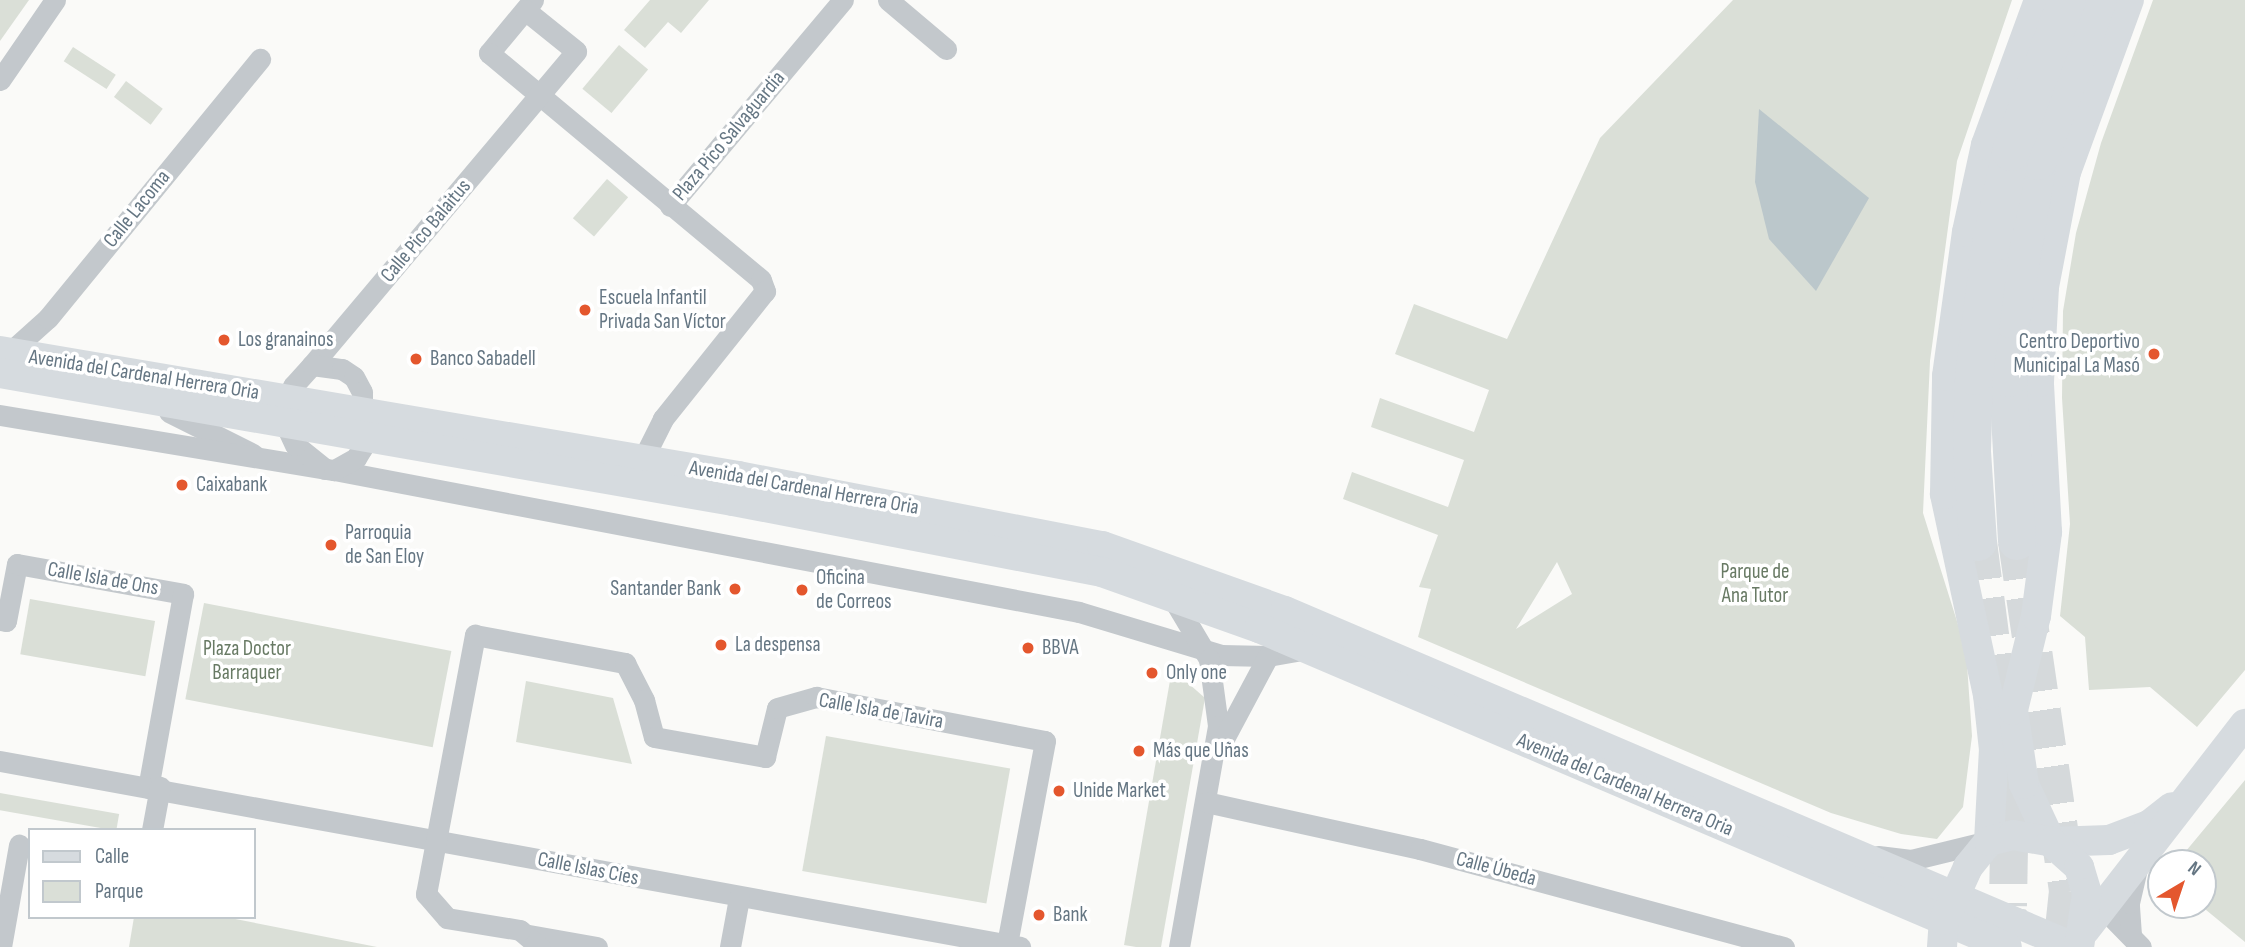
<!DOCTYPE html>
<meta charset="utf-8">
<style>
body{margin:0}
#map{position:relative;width:2245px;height:947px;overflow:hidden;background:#fafaf8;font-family:"Sofia Sans Condensed",sans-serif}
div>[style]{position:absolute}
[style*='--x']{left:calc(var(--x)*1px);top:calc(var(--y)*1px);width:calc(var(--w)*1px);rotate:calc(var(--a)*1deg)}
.green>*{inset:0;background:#dadfd7;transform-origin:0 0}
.water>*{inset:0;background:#bbc7cb}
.highway-tunnel>*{height:38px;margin-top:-19px;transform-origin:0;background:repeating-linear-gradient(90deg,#d5d9db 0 38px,transparent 0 57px)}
.street>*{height:21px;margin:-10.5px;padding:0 10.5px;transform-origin:10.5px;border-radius:10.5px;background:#c3c8cc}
.secondary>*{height:30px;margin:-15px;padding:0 15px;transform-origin:15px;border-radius:15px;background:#d6dbdf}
.highway>*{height:38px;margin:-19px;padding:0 19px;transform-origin:19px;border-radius:19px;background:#d6dbdf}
.dots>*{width:19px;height:19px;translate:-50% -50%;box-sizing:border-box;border:4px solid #fff;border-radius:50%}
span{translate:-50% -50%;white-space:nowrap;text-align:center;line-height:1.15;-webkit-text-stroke:7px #fff;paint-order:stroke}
.street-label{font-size:21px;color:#657683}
.poi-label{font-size:21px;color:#657683}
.left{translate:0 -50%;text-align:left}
.right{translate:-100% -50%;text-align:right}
.park-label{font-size:21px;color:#687a64}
.legend{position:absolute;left:28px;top:828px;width:228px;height:91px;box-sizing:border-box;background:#fff;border:2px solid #c1c8cd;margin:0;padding:9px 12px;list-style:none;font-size:21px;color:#657683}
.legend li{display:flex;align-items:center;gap:14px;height:35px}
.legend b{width:35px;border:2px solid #c1c8cd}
.north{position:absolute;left:2147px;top:849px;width:70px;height:70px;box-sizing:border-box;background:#fff;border:2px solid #c1c8cd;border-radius:50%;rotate:39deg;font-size:19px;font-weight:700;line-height:28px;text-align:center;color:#657683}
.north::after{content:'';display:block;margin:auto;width:24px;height:32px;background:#e4572e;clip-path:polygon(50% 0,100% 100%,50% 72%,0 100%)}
</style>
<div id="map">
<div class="green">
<div style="clip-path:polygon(0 0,29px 0,0 41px)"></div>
<div style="clip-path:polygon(650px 0,709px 0,681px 33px,668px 22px,645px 48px,624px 30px)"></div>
<div style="clip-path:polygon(evenodd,1733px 0,2012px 0,1957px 161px,1930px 361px,1923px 513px,1966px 650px,1972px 736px,1963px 807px,1937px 839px,1901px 834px,1831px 813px,1418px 637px,1431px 589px,1419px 587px,1438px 535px,1343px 499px,1352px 472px,1448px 507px,1464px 460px,1371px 427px,1380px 398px,1474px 432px,1489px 390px,1395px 354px,1414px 304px,1507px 339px,1600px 138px,1733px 0,1557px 562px,1572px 594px,1516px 629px,1557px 562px)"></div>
<div style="clip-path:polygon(2153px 0,2245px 0,2245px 670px,2197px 727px,2150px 687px,2089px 690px,2085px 637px,2060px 616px,2070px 524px,2062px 398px,2063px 311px,2076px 233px,2101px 143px)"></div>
<div style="left:619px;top:45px;width:38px;height:57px;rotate:40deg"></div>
<div style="left:73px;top:47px;width:51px;height:17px;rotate:33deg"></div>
<div style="left:126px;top:81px;width:46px;height:20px;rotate:37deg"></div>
<div style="left:607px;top:179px;width:28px;height:52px;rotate:41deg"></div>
<div style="left:30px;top:599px;width:127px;height:56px;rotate:10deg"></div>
<div style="left:204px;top:603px;width:252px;height:98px;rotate:11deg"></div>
<div style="clip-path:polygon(1172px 669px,1205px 698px,1161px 947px,1136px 947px,1124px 945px)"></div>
<div style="clip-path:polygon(526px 681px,613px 698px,632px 764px,516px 742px)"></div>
<div style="left:826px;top:736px;width:187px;height:137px;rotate:10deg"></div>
<div style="clip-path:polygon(2245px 780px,2245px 942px,2200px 905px,2203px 863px,2176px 863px)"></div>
<div style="left:0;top:793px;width:121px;height:17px;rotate:10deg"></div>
<div style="clip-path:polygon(134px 917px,225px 917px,377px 947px,129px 947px)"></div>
</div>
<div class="water">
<div style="clip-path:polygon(1759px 109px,1869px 198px,1816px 291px,1769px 239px,1755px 182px)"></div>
</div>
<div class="highway-tunnel">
<div style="--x:2017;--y:541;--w:354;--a:81.7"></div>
<div style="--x:2068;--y:891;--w:56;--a:96.1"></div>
<div style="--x:1978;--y:542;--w:249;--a:82.6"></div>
<div style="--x:2010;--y:789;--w:117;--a:91"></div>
<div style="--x:2008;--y:906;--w:42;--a:101"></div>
</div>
<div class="street">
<div style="--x:533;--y:0;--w:69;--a:129.7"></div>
<div style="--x:489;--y:53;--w:354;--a:39.8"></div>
<div style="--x:761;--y:280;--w:12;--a:70"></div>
<div style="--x:765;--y:291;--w:164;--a:128.6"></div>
<div style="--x:663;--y:419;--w:45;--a:116.6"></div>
<div style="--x:888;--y:0;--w:76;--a:40.2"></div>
<div style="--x:0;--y:80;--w:97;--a:-55.5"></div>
<div style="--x:670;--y:206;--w:269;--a:-50"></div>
<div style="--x:9;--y:353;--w:52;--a:-41.9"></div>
<div style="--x:48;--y:318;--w:335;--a:-50.7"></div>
<div style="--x:312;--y:365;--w:410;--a:-49.9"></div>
<div style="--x:576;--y:51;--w:65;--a:-141.2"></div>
<div style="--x:169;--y:412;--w:94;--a:26.6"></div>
<div style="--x:0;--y:415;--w:338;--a:9.4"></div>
<div style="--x:334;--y:470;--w:758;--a:10.79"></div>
<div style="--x:1079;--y:612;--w:148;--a:16.8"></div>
<div style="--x:1221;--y:655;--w:47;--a:1.2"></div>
<div style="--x:1268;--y:656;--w:39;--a:-10"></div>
<div style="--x:325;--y:469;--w:38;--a:-141"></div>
<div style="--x:295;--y:445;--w:23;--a:-115"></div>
<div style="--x:285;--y:424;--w:39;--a:-78"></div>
<div style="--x:293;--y:386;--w:28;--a:-48"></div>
<div style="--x:312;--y:365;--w:30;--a:8"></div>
<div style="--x:342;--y:369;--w:14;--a:34"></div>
<div style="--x:354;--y:377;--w:17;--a:62"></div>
<div style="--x:362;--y:392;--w:56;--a:90"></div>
<div style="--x:362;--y:448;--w:12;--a:121"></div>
<div style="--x:356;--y:458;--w:25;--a:151"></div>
<div style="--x:1172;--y:597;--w:72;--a:59.2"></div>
<div style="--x:1209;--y:659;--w:68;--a:82.3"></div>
<div style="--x:1218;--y:726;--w:224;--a:100"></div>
<div style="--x:0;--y:620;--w:6;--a:9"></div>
<div style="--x:6;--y:621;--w:58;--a:-79.1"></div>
<div style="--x:17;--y:564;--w:169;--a:10.2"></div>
<div style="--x:183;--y:594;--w:197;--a:100.2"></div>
<div style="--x:1220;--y:746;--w:102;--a:-61.9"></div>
<div style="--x:0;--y:761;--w:1037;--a:10.33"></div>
<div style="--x:1206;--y:802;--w:219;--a:12.4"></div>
<div style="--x:1420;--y:849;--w:377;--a:15.1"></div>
<div style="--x:152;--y:830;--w:44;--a:-79.5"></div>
<div style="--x:1878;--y:856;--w:33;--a:7"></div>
<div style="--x:1911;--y:860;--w:80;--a:-13.7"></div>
<div style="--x:2094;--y:899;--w:67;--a:45.6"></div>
<div style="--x:529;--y:935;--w:69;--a:10"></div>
<div style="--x:2131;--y:935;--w:32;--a:-94"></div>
<div style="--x:2129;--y:903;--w:36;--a:-77"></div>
<div style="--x:1;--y:947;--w:104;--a:-80"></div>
<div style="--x:540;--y:947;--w:26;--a:-140"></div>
<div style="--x:520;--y:930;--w:74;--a:-170.7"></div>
<div style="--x:447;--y:918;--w:32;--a:-131"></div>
<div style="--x:426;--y:894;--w:264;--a:-79.3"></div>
<div style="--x:475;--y:635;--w:153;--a:10.6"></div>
<div style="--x:625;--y:663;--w:42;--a:62.8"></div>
<div style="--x:644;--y:700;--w:38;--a:75"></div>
<div style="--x:654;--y:737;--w:113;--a:10.2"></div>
<div style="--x:765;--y:757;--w:50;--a:-76.2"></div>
<div style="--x:777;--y:708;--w:41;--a:-15.8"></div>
<div style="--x:816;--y:697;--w:233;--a:10.9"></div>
<div style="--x:1045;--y:741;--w:207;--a:100.6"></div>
<div style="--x:730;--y:947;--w:50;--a:-79.6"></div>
</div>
<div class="secondary">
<div style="--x:0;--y:351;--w:749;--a:9.61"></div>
<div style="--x:738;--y:476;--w:371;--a:10.9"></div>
<div style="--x:1102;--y:546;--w:194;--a:19.6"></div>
<div style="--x:1285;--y:611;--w:857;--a:23.09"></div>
<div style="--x:0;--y:373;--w:744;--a:9.91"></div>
<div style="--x:733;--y:501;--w:376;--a:10.9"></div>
<div style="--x:1102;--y:572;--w:167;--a:19.6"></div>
<div style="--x:1259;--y:628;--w:813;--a:23.1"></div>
<div style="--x:1989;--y:841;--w:91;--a:-86.9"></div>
<div style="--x:1994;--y:750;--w:55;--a:-96.2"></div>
<div style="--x:1988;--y:695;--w:206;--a:-102.1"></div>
<div style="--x:1945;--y:494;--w:118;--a:-89"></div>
<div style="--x:1947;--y:376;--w:145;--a:-82.1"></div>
<div style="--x:1967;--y:232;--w:89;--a:-77.7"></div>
<div style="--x:1986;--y:145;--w:154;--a:-69.9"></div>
<div style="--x:2051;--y:842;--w:64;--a:-115"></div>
<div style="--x:2024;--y:784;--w:75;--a:-98.5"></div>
<div style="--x:2013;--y:710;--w:97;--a:-76.3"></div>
<div style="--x:2036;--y:616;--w:85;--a:-82.5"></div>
<div style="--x:2047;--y:532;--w:150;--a:-93.1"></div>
<div style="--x:2039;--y:382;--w:95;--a:-87"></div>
<div style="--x:2044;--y:287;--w:117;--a:-79.2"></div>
<div style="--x:2066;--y:172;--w:183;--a:-69.9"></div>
<div style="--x:2051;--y:842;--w:58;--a:-2"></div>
<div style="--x:2109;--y:840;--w:43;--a:-20.6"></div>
<div style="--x:2149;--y:825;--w:29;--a:-38"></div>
<div style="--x:2085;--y:930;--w:261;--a:-52.2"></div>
<div style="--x:1942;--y:947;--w:27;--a:-86"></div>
<div style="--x:1944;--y:920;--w:58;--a:-65.6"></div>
<div style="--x:1968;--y:867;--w:33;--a:-51"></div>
<div style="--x:1989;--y:841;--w:25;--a:-14"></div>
<div style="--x:2013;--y:835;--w:39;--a:10"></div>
<div style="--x:2051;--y:842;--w:38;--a:42"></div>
<div style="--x:2079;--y:867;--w:27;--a:73"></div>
<div style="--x:2087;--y:893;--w:55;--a:98.4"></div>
</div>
<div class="highway">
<div style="--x:2017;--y:541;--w:163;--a:-93.2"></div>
<div style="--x:2008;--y:378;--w:59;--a:-87.1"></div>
<div style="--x:2011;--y:319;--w:160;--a:-80.3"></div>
<div style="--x:2038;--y:161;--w:172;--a:-69.6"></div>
<div style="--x:1978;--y:542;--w:91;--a:-93.8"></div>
<div style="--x:1972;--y:451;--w:75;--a:-88.5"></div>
<div style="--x:1974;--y:376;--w:133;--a:-82.7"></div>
<div style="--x:1991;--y:244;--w:94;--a:-77.7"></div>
<div style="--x:2011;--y:152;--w:162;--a:-69.8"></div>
</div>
<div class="dots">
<div style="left:585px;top:310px;background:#e4572e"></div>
<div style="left:224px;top:340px;background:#e4572e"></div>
<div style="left:2154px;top:354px;background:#e4572e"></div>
<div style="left:416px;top:359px;background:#e4572e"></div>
<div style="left:182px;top:485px;background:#e4572e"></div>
<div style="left:331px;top:545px;background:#e4572e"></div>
<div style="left:735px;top:589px;background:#e4572e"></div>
<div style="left:802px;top:590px;background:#e4572e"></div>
<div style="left:721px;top:645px;background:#e4572e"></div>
<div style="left:1028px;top:648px;background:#e4572e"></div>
<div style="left:1152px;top:673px;background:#e4572e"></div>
<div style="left:1139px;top:751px;background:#e4572e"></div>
<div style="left:1059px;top:791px;background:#e4572e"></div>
<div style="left:1039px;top:915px;background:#e4572e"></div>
</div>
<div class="street-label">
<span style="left:729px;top:136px;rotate:-50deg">Plaza Pico Salvaguardia</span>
<span style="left:137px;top:209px;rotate:-51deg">Calle Lacoma</span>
<span style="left:426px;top:231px;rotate:-50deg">Calle Pico Balaitus</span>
<span style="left:144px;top:375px;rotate:9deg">Avenida del Cardenal Herrera Oria</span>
<span style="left:804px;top:488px;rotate:10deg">Avenida del Cardenal Herrera Oria</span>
<span style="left:103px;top:579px;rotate:10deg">Calle Isla de Ons</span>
<span style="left:881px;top:711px;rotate:10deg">Calle Isla de Tavira</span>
<span style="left:1625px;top:785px;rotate:23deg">Avenida del Cardenal Herrera Oria</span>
<span style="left:588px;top:869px;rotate:11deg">Calle Islas Cíes</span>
<span style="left:1496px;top:869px;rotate:15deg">Calle Úbeda</span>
</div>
<div class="poi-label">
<span class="left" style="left:599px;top:310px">Escuela Infantil<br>Privada San Víctor</span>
<span class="left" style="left:238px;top:340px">Los granainos</span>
<span class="right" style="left:2140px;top:354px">Centro Deportivo<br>Municipal La Masó</span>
<span class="left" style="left:430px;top:359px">Banco Sabadell</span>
<span class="left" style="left:196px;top:485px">Caixabank</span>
<span class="left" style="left:345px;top:545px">Parroquia<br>de San Eloy</span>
<span class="left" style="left:816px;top:590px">Oficina<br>de Correos</span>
<span class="right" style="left:721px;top:589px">Santander Bank</span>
<span class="left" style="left:735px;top:645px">La despensa</span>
<span class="left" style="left:1042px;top:648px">BBVA</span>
<span class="left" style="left:1166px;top:673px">Only one</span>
<span class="left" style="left:1153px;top:751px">Más que Uñas</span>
<span class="left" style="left:1073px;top:791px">Unide Market</span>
<span class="left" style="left:1053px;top:915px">Bank</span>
</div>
<div class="park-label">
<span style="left:1755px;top:584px">Parque de<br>Ana Tutor</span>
<span style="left:247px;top:661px">Plaza Doctor<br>Barraquer</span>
</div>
<ul class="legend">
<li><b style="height:9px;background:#d6dbdf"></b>Calle</li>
<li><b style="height:19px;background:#dadfd7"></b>Parque</li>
</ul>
<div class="north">N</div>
</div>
